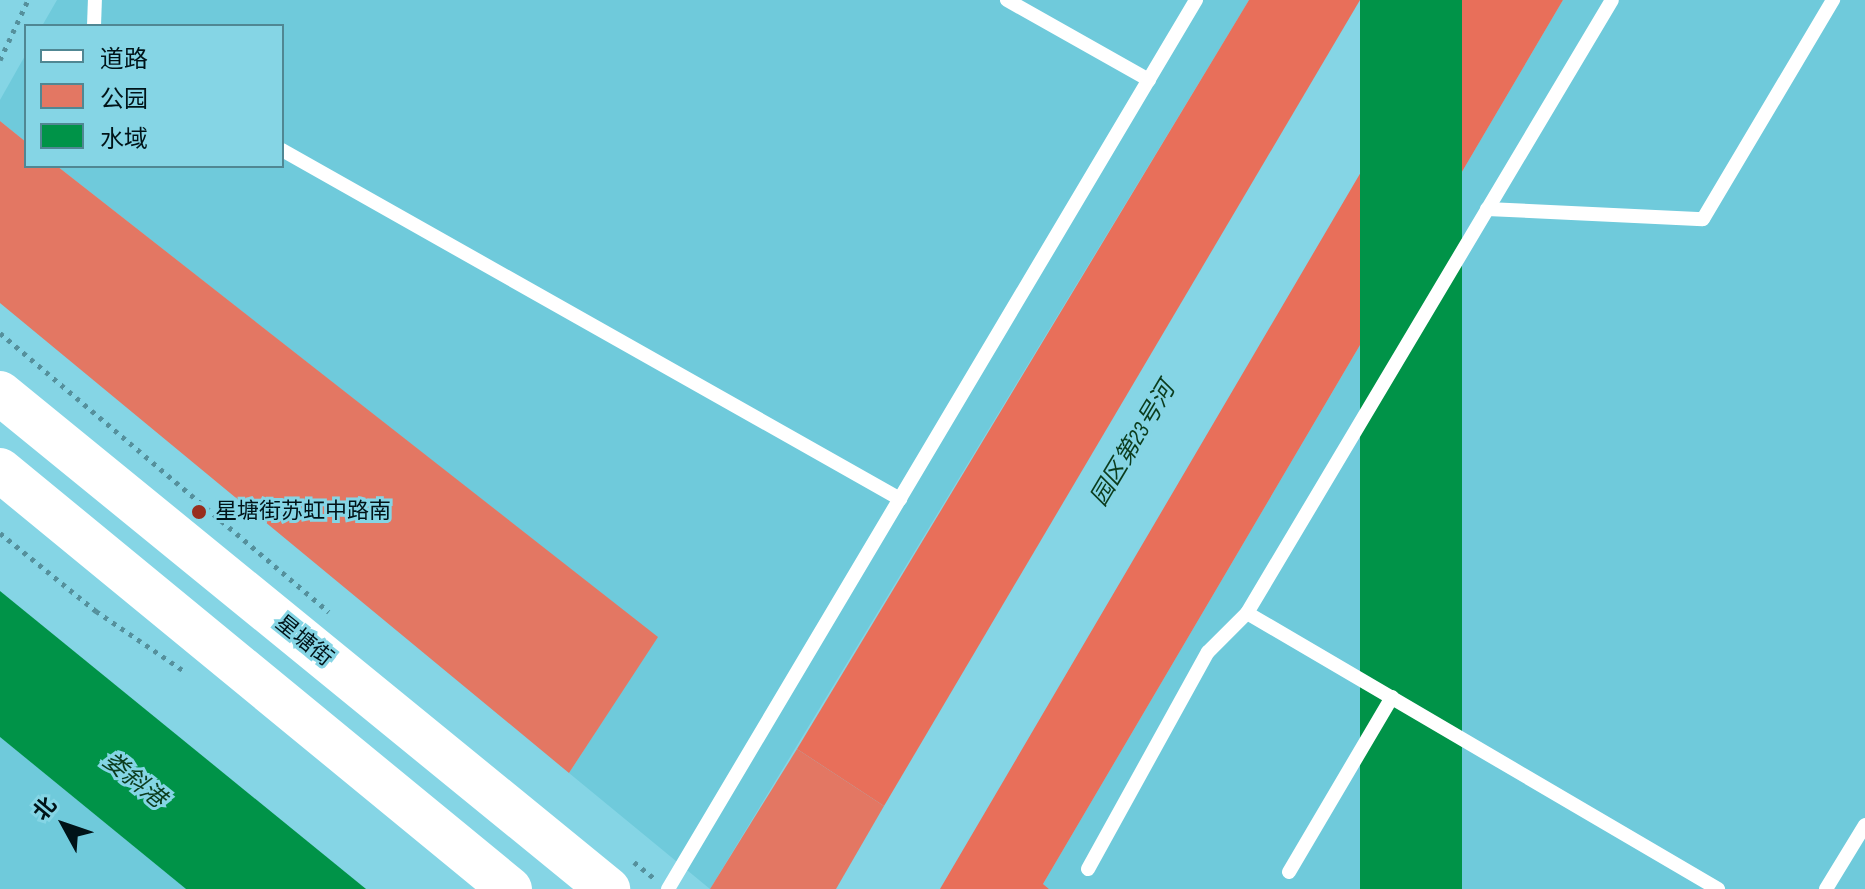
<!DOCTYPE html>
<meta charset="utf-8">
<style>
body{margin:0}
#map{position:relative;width:1865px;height:889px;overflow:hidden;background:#85d5e5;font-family:"Sofia Sans Condensed","Noto Sans SC",sans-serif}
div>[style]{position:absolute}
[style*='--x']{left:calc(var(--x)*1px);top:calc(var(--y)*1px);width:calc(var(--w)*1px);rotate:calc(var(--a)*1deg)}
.built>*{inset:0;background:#6fcadb}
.green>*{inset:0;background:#e37763}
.forest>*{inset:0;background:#e86f5a}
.water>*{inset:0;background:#009348;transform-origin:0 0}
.path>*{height:5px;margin-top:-2.5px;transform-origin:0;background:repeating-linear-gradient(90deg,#55909c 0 4px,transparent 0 10px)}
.service>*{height:14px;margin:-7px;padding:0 7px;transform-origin:7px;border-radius:7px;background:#fff}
.primary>*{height:44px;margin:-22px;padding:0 22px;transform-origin:22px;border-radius:22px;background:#fff}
.dots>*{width:22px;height:22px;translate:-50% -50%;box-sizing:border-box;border:4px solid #85d5e5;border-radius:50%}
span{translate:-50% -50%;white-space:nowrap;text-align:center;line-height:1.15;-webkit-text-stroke:6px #85d5e5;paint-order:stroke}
.poi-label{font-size:22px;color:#001318}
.left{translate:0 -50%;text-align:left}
.street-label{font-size:22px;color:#001318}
.water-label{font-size:24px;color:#0b3c1d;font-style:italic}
.legend{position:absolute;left:24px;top:24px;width:260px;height:144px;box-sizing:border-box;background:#85d5e5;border:2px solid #508793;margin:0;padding:10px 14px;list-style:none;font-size:24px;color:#001318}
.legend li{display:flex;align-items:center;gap:16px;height:40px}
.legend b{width:40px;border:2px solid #508793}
.north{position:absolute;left:24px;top:785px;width:80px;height:80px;-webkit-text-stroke:6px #85d5e5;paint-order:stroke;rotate:310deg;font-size:22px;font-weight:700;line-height:32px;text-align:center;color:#001318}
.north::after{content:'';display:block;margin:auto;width:28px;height:36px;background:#001318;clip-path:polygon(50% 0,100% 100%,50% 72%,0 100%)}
</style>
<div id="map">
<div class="built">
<div style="clip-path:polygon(57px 0,1249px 0,710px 889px,569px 773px,657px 637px,57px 166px,282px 166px,282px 26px,42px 26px)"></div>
<div style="clip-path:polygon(1563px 0,1865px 0,1865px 889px,1049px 889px,1043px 884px)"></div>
<div style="clip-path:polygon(26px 54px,26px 142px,0 121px,0 100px)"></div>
<div style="clip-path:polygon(0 737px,186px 889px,0 889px)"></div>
</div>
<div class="green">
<div style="clip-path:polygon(0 121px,26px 142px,26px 166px,57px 166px,658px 637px,569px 773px,0 303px)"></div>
<div style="clip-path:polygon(797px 749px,884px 806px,836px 889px,710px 889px)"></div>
</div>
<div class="forest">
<div style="clip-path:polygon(1249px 0,1360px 0,884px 806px,797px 749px)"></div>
<div style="clip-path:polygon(1462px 0,1563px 0,1043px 884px,1049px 889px,940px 889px)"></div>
</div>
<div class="water">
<div style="left:1360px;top:0;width:102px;height:1032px"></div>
<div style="clip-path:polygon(0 591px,366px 889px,186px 889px,0 737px)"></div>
</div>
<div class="path">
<div style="--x:0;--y:60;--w:66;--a:-65"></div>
<div style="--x:0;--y:333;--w:431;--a:40.3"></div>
<div style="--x:0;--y:533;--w:124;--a:39.1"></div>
<div style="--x:96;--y:611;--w:107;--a:34.3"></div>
<div style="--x:634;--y:862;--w:26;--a:39"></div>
</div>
<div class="service">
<div style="--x:1007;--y:0;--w:163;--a:29.4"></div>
<div style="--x:94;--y:26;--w:26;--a:-88"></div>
<div style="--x:282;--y:150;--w:710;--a:29.45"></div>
<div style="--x:1487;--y:209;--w:216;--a:2.7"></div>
<div style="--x:1703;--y:219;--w:255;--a:-59.3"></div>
<div style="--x:1247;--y:613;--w:546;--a:30.37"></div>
<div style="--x:1088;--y:869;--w:248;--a:-61.1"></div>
<div style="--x:1208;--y:652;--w:55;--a:-45"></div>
<div style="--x:1247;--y:613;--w:713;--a:-59.23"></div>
<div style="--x:1289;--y:872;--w:203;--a:-59.5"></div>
<div style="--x:668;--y:889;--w:1034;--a:-59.29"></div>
<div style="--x:1826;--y:889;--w:75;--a:-58.6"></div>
</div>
<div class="primary">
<div style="--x:0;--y:393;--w:785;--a:39.21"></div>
<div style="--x:0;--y:470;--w:660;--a:39.41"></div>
</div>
<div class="dots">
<div style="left:199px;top:512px;background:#982e1e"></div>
</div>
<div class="poi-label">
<span class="left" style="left:215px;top:512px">星塘街苏虹中路南</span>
</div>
<div class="street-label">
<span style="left:304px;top:641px;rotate:39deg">星塘街</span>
</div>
<div class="water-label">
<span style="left:1133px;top:444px;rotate:-59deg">园区第23号河</span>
<span style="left:134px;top:780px;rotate:39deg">娄斜港</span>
</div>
<ul class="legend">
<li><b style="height:10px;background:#fff"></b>道路</li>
<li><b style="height:22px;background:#e37763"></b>公园</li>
<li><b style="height:22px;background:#009348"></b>水域</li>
</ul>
<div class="north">北</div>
</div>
